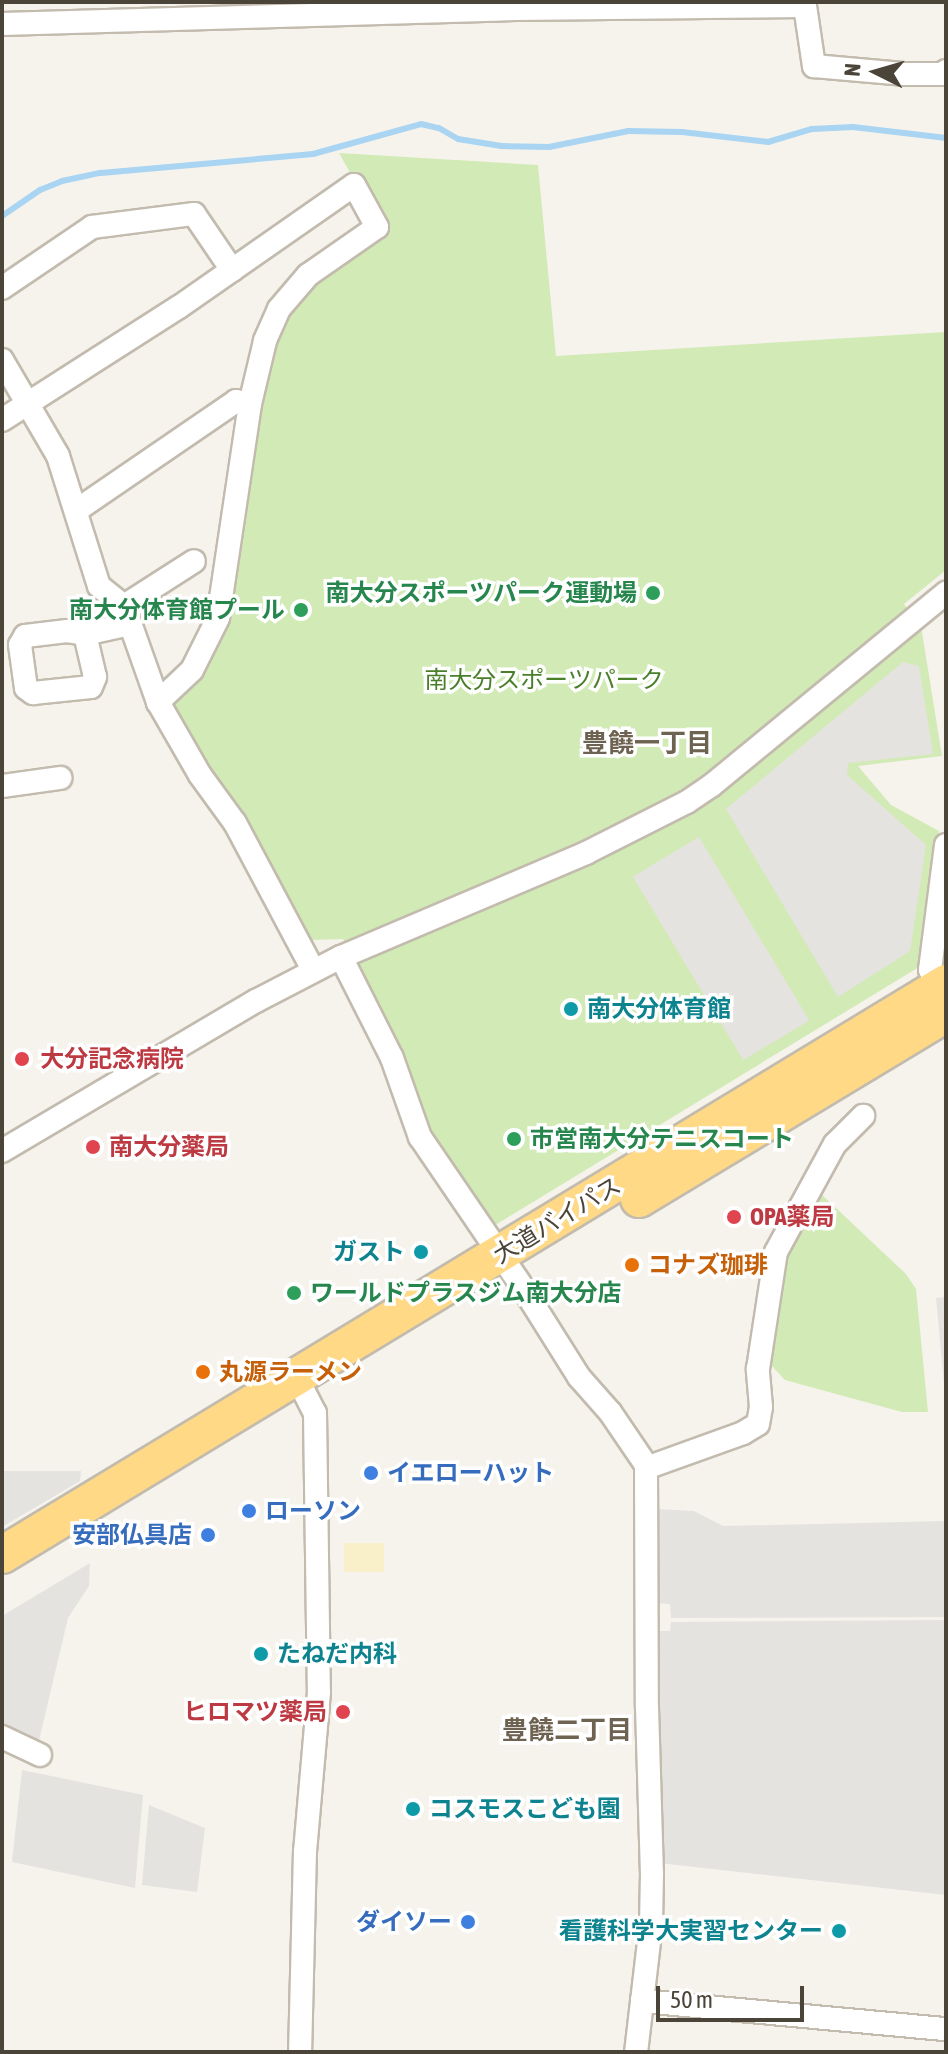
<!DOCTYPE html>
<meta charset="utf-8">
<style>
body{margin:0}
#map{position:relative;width:948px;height:2054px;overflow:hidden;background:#f6f3ec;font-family:"Asap Condensed","Noto Sans JP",sans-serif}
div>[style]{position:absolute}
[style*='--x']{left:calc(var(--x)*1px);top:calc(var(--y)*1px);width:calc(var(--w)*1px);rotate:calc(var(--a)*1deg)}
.green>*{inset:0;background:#d2eab5}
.sand>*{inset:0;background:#f9efc9;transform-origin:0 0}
.parking>*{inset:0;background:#e5e3e0;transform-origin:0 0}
.stream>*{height:6px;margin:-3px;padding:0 3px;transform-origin:3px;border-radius:3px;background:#a9d4f2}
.roads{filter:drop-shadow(2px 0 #c2bbae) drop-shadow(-2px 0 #c2bbae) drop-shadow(0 2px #c2bbae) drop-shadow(0 -2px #c2bbae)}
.minor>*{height:22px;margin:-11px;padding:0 11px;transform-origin:11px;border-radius:11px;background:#fff}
.trunk>*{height:36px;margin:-18px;padding:0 18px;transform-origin:18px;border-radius:18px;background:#ffd985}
.dots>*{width:22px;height:22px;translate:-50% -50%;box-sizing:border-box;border:4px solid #fff;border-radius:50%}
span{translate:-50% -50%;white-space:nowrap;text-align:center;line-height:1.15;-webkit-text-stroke:7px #fff;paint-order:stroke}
.leisure-label{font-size:24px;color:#27864d;font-weight:700}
.right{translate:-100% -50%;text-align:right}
.left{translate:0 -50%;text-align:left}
.park-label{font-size:24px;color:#4a7f2a}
.culture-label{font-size:24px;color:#0d838f;font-weight:700}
.health-label{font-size:24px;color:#be3a42;font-weight:700}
.street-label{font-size:24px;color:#4b4439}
.food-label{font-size:24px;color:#c56008;font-weight:700}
.shop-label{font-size:24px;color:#366cbe;font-weight:700}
.neighbourhood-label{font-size:26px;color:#6e6250;font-weight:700}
.frame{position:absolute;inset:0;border:4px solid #4b4439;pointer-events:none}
.north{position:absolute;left:836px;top:32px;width:80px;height:80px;-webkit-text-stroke:6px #fff;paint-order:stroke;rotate:275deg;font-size:22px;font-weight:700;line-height:32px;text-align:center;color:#4b4439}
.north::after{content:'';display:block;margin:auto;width:28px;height:36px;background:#4b4439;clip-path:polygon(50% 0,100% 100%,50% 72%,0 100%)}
.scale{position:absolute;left:656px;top:1986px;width:148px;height:36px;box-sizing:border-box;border:4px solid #4b4439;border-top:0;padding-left:10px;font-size:24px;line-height:28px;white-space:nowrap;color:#4b4439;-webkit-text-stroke:6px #fff;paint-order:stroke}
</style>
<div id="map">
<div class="green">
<div style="clip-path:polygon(339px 153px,538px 165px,556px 356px,946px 332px,946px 570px,904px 604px,921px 626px,942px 756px,858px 766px,891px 805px,939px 831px,919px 967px,492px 1227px,428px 1133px,401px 1054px,343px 939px,309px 940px,240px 811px,201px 760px,170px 705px,198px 677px,255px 420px,284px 311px,313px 278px,382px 229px)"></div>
<div style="clip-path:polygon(820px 1193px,906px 1274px,916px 1289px,928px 1412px,902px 1412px,785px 1380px,772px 1366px,777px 1302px,788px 1256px,798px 1228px)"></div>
</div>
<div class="sand">
<div style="left:344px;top:1543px;width:40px;height:29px"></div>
</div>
<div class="parking">
<div style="clip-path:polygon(903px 662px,919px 666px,933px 754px,848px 763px,847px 775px,926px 845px,910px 951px,838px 997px,726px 809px)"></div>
<div style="left:699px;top:837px;width:214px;height:77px;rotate:59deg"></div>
<div style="clip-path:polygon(946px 1297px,946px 1406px,936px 1298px)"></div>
<div style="clip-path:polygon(2px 1471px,81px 1471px,80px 1481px,2px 1527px)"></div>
<div style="clip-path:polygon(655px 1509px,694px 1511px,723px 1526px,946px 1521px,946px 1617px,671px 1618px,670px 1604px,654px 1603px)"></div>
<div style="clip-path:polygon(90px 1563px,89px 1586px,68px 1618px,37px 1749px,2px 1733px,2px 1616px)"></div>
<div style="clip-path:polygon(946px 1620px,946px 1895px,659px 1863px,654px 1631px,670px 1631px,671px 1622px)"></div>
<div style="clip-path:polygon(22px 1770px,143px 1795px,135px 1888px,12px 1862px)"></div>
<div style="clip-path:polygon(149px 1805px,205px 1828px,197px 1892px,142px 1885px)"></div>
</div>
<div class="stream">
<div style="--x:2;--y:216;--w:46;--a:-34.4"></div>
<div style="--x:40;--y:190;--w:24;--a:-22"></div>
<div style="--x:62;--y:181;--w:40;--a:-12"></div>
<div style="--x:101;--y:173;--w:213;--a:-5.1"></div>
<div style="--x:313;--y:154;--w:112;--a:-15.5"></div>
<div style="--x:421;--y:124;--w:18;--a:13"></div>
<div style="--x:439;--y:128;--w:22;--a:30"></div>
<div style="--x:458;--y:139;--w:44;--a:9.2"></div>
<div style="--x:501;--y:146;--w:48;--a:1.2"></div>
<div style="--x:549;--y:147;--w:81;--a:-11.4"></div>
<div style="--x:628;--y:131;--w:54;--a:1.1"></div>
<div style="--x:682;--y:132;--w:87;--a:6.6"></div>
<div style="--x:768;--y:142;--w:46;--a:-16.5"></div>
<div style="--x:812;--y:129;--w:41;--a:-2.8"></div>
<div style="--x:853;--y:127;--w:94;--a:6.7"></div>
</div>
<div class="roads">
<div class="minor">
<div style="--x:2;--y:24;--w:513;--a:-1.67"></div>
<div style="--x:515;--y:9;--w:290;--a:-0.6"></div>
<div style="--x:805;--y:6;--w:61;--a:81.5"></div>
<div style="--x:814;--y:66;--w:89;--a:5.1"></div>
<div style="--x:903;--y:74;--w:39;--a:0"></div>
<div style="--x:942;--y:74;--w:5;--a:-37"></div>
<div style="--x:2;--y:288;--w:109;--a:-34.1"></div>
<div style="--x:92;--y:227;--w:103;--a:-7.3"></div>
<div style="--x:194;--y:214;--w:68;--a:55.8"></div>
<div style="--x:2;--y:360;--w:111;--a:59.7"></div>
<div style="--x:58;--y:456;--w:136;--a:72.5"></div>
<div style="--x:99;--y:586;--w:32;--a:39"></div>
<div style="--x:124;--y:606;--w:102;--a:70.5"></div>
<div style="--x:2;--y:420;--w:210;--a:-32.6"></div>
<div style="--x:179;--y:307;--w:213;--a:-34.9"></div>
<div style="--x:354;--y:185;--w:48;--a:61.3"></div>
<div style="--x:377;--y:227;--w:84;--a:145.2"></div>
<div style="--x:308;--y:275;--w:45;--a:130.5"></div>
<div style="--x:279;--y:309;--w:35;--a:114"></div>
<div style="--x:265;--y:341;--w:65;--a:103.4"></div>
<div style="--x:250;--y:404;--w:216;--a:98.5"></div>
<div style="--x:218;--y:618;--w:58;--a:116.6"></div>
<div style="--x:192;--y:670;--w:47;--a:136.7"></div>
<div style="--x:158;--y:702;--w:84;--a:60.1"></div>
<div style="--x:200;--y:775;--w:59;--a:53.9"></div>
<div style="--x:235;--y:823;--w:166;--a:62"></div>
<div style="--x:77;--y:510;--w:193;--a:-34.4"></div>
<div style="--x:236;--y:401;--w:14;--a:12"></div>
<div style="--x:124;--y:606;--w:83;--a:-32.7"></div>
<div style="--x:85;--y:634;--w:18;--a:-171"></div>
<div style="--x:67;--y:631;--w:42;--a:173.2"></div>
<div style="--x:25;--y:636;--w:10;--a:119"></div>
<div style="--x:20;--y:645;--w:43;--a:82.1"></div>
<div style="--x:26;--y:688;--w:9;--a:36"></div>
<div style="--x:33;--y:693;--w:58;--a:-5.9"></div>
<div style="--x:91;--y:687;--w:11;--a:-68"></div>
<div style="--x:95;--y:677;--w:44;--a:-103.1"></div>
<div style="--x:85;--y:634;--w:46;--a:-12.5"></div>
<div style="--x:2;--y:786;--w:59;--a:-7.9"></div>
<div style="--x:341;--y:957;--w:266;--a:-23"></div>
<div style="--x:586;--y:853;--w:113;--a:-26.8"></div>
<div style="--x:687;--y:802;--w:30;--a:-34"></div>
<div style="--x:712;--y:785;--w:303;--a:-39.4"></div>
<div style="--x:940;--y:987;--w:20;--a:-120"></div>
<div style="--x:930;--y:970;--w:126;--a:-82.7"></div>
<div style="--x:2;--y:1151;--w:295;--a:-30.6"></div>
<div style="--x:256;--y:1001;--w:96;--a:-27.4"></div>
<div style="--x:341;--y:957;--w:113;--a:63.2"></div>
<div style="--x:392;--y:1058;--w:84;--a:70.5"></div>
<div style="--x:420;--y:1137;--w:183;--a:55.7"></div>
<div style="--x:523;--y:1288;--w:105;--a:57.8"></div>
<div style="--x:579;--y:1377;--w:47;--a:48.5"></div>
<div style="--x:610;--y:1412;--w:64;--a:55.8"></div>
<div style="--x:646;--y:1465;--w:242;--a:89.8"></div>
<div style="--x:647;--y:1707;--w:166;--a:88.3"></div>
<div style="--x:652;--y:1873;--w:52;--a:91.1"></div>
<div style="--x:651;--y:1925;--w:128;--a:96.7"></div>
<div style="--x:297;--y:1378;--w:39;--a:63"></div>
<div style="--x:315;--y:1413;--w:279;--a:89.2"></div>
<div style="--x:319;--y:1692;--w:160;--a:95"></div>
<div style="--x:305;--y:1851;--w:201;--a:91.4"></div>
<div style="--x:646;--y:1468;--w:103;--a:-19.8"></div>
<div style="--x:743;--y:1433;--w:17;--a:-31"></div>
<div style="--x:758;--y:1424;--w:17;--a:-80"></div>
<div style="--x:761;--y:1407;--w:38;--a:-95"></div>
<div style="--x:758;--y:1369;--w:118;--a:-81.3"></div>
<div style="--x:776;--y:1252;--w:123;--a:-61.4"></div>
<div style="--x:835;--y:1144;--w:40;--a:-45"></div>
<div style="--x:2;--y:1737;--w:42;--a:25.3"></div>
<div style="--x:642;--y:2001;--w:305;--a:5.3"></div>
</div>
<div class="trunk">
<div style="--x:639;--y:1199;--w:358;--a:-31.1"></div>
<div style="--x:2;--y:1555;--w:1104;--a:-31.21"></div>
</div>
</div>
<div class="dots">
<div style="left:653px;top:593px;background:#2e9e5b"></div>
<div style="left:301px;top:610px;background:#2e9e5b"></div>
<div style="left:571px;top:1009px;background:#0f9aa8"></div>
<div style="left:22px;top:1059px;background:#e0444e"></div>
<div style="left:514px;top:1139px;background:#2e9e5b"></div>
<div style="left:93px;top:1147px;background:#e0444e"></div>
<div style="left:734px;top:1217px;background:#e0444e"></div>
<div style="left:421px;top:1252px;background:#0f9aa8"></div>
<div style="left:632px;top:1265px;background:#e8710a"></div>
<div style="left:294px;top:1293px;background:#2e9e5b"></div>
<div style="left:203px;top:1372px;background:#e8710a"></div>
<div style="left:371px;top:1473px;background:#3f7fe0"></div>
<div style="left:249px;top:1511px;background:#3f7fe0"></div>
<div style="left:208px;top:1535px;background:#3f7fe0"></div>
<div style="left:261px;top:1654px;background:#0f9aa8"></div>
<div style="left:343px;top:1712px;background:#e0444e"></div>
<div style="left:413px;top:1809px;background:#0f9aa8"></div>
<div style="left:468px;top:1922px;background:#3f7fe0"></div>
<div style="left:839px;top:1931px;background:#0f9aa8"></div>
</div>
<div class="leisure-label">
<span class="right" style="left:637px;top:593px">南大分スポーツパーク運動場</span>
<span class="right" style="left:285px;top:610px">南大分体育館プール</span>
<span class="left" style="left:530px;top:1139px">市営南大分テニスコート</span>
<span class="left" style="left:310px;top:1293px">ワールドプラスジム南大分店</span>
</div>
<div class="park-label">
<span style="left:544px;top:680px">南大分スポーツパーク</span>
</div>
<div class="culture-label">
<span class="left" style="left:587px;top:1009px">南大分体育館</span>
<span class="right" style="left:405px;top:1252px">ガスト</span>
<span class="left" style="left:277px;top:1654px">たねだ内科</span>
<span class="left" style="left:429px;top:1809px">コスモスこども園</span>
<span class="right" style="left:823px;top:1931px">看護科学大実習センター</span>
</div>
<div class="health-label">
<span class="left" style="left:40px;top:1059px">大分記念病院</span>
<span class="left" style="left:109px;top:1147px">南大分薬局</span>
<span class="left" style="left:750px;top:1217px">OPA薬局</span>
<span class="right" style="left:327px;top:1712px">ヒロマツ薬局</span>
</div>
<div class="street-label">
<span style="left:557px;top:1220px;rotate:-31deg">大道バイパス</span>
</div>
<div class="food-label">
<span class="left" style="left:648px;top:1265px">コナズ珈琲</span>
<span class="left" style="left:219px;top:1372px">丸源ラーメン</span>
</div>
<div class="shop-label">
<span class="left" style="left:387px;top:1473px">イエローハット</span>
<span class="left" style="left:265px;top:1511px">ローソン</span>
<span class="right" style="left:192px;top:1535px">安部仏具店</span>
<span class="right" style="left:452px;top:1922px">ダイソー</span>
</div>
<div class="neighbourhood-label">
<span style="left:647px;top:744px">豊饒一丁目</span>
<span style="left:567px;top:1731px">豊饒二丁目</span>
</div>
<div class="frame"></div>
<div class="north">N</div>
<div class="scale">50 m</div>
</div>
